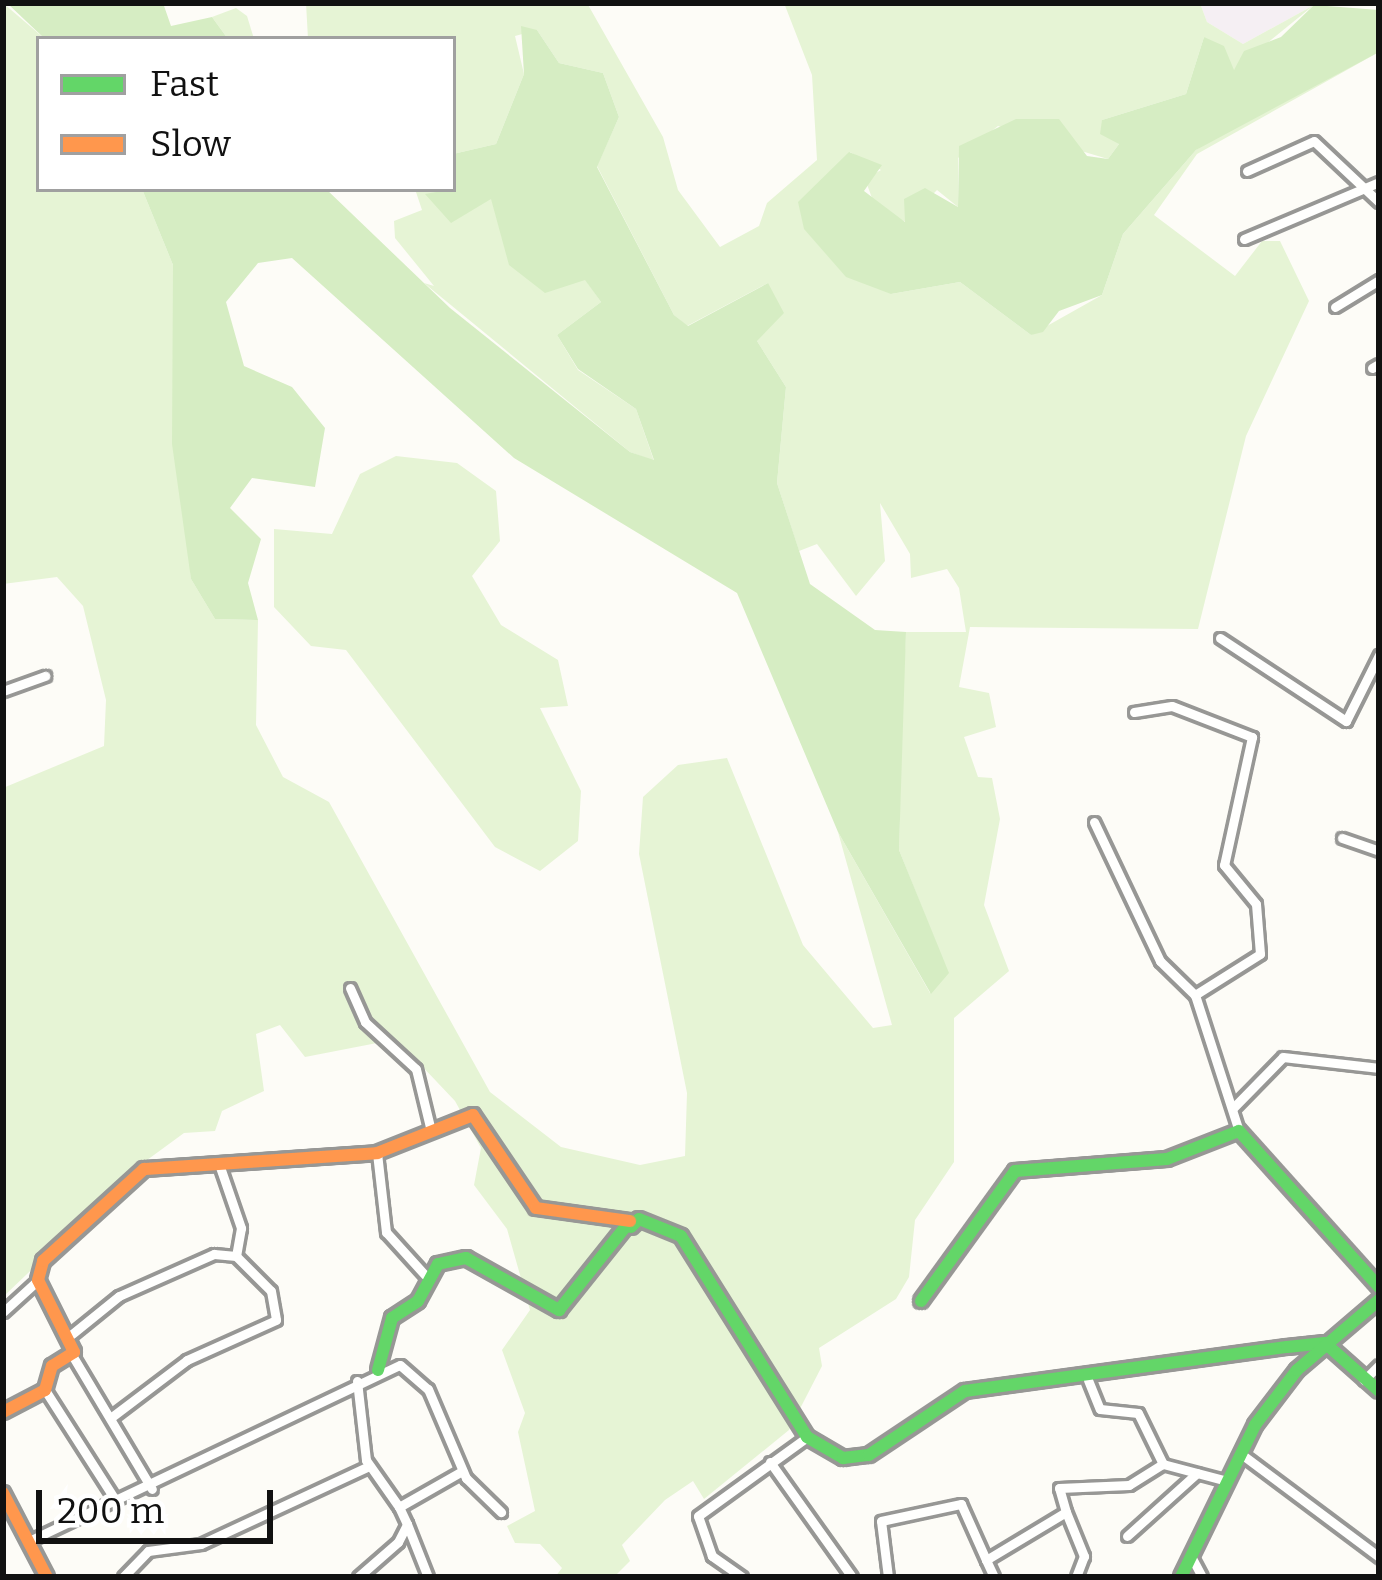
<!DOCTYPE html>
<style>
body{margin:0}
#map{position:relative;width:1382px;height:1580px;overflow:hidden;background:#fdfcf7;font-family:Bitter,serif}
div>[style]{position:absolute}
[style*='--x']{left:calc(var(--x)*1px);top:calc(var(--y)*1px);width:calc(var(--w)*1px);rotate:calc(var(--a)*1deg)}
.industrial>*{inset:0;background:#f5eff3}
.green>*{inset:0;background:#e6f4d5}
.forest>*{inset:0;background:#d6edc3}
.roads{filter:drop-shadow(3px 0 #979795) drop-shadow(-3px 0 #979795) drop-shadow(0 3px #979795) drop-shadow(0 -3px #979795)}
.street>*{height:9px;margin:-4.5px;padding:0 4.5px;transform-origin:4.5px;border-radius:4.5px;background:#fffffe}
.fast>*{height:12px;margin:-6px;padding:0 6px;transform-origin:6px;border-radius:6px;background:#63d668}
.slow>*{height:12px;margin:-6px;padding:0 6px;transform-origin:6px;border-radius:6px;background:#ff974d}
span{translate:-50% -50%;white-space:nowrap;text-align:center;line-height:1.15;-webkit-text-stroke:12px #fff;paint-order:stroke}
.frame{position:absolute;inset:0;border:6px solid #111;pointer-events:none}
.legend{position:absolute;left:36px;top:36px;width:420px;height:156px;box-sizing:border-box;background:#fff;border:3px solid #a0a0a0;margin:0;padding:15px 21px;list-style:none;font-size:36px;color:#111}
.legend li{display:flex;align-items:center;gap:24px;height:60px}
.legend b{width:60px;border:3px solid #a0a0a0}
.scale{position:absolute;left:36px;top:1490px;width:237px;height:54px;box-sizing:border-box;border:6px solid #111;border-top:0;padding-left:15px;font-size:36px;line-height:42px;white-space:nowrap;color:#111;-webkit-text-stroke:9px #fff;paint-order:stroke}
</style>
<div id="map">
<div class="industrial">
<div style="clip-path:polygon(1200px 3px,1370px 3px,1314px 5px,1243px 44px,1207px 22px)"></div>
</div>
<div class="green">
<div style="clip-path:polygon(3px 3px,45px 39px,39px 189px,142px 189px,173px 265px,191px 579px,215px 619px,258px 620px,256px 725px,283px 777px,329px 802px,490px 1092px,561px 1147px,640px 1165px,685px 1156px,687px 1093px,639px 854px,643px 797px,678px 765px,727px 758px,803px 945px,873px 1028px,892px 1025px,838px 832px,930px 993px,948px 973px,899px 850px,902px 711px,906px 632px,966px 632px,959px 588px,947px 569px,911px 578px,910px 554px,880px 503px,885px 561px,856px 596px,817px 544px,799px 551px,777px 483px,786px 387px,757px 341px,768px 283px,687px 326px,674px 315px,597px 166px,619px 117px,603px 73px,559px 63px,537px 30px,515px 36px,524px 74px,496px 144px,453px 154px,453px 39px,308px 39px,306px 3px,587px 3px,663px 137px,678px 190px,720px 247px,759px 226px,767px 203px,817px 160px,812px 75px,784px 3px,1200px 3px,1207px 22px,1243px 44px,1314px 5px,1233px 71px,1204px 37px,1186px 94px,1102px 120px,1119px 144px,1108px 159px,998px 126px,958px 158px,958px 207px,937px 190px,906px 222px,876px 209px,865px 179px,881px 170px,850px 152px,891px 294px,960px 282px,1031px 335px,1102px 295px,1123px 234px,1196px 150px,1249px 113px,1379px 52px,1197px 154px,1154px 215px,1235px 276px,1262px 241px,1280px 241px,1309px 301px,1246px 436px,1198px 629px,970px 627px,959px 687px,989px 693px,996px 727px,964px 737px,978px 777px,992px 778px,1000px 819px,984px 905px,1009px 971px,954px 1018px,954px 1162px,915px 1220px,909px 1277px,896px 1299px,819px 1348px,822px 1366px,789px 1430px,704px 1499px,693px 1481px,665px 1500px,622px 1545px,630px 1561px,614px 1577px,555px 1577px,562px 1568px,540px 1544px,515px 1543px,507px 1526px,535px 1511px,518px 1432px,525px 1413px,502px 1350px,530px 1310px,507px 1229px,474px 1185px,481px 1148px,455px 1101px,419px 1063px,377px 1043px,305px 1057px,280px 1025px,256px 1034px,264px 1091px,222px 1111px,215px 1131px,184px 1133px,143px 1163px,3px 1297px,3px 788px,104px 746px,106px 700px,83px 606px,57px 577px,3px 584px)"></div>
<div style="clip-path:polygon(236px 8px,247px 16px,254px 39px,228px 39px,212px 17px)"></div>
<div style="clip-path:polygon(415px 189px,491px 198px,585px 279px,601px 302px,557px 335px,578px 370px,636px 409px,654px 461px,630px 452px,424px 283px,434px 286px,395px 238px,394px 221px,422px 210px)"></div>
<div style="clip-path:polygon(396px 456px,457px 463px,496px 491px,500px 541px,472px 576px,501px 625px,558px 660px,568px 706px,540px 708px,581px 791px,578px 841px,540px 871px,495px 847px,346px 650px,311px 646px,274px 607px,274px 529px,332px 534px,360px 474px)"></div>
</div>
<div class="forest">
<div style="clip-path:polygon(7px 3px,163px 3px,171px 26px,212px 17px,228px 39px,45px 39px)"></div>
<div style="clip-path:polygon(1314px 5px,1379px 10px,1379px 52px,1196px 150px,1123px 234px,1102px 295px,1059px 311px,1043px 332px,1031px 335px,960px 282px,891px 294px,846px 277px,804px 229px,798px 202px,849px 152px,882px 165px,864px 191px,905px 222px,904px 199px,925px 188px,958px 207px,959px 146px,1016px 119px,1059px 119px,1087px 156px,1108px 159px,1119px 144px,1100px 134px,1102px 120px,1186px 94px,1204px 37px,1224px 46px,1234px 70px,1244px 51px,1281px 37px)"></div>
<div style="clip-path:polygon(521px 26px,537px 30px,559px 63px,603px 73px,619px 117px,597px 167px,674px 315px,688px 326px,768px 283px,784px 313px,757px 341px,786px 387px,777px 483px,810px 584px,875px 630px,906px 632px,899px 850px,949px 973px,931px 994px,838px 832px,737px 593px,514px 458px,292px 258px,258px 263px,226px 302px,244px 366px,292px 387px,325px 428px,315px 487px,252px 478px,230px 508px,261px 539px,248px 583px,258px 620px,215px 619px,191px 579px,172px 444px,173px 265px,142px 189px,326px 189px,450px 308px,630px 452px,654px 460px,636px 409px,578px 369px,557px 335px,601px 302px,585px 280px,545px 293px,509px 265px,491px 199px,451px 223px,425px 194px,453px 189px,453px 154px,496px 144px,524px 74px)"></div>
</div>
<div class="roads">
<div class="street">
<div style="--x:1247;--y:171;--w:73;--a:-24.1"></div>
<div style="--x:1314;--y:141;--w:89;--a:43.2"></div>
<div style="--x:1244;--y:239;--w:147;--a:-22.9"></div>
<div style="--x:1335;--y:307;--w:52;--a:-31.5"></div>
<div style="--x:1372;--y:368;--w:8;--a:-30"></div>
<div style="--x:1220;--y:638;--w:151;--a:33.4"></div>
<div style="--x:1346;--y:721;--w:74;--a:-63.4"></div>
<div style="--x:3;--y:691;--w:45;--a:-19.7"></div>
<div style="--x:1134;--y:712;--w:38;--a:-9"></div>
<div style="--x:1172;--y:706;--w:86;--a:21.2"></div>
<div style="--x:1252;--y:737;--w:131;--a:102.3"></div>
<div style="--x:1224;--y:865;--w:50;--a:50.6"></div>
<div style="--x:1256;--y:904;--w:50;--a:85.4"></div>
<div style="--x:1260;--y:954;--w:77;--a:147.8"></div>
<div style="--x:1094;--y:822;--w:154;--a:64.6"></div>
<div style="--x:1160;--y:961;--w:49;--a:44.2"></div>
<div style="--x:1195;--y:995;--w:143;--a:72.1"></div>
<div style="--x:1342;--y:838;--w:39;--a:19"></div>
<div style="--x:350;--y:988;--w:37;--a:66"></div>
<div style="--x:365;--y:1022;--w:69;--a:42.7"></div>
<div style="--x:416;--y:1069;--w:60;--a:76.4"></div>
<div style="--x:1233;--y:1108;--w:71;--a:-45.6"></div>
<div style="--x:1283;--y:1057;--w:97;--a:6.5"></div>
<div style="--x:377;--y:1153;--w:80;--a:83.5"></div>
<div style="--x:386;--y:1232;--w:58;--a:47.8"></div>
<div style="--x:219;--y:1164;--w:68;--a:71"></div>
<div style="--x:241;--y:1228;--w:28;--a:100"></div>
<div style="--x:3;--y:1312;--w:47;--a:-42.4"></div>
<div style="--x:72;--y:1334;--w:60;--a:-39"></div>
<div style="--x:119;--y:1296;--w:104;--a:-23.9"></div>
<div style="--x:214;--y:1254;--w:22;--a:5"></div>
<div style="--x:236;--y:1256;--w:49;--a:45"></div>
<div style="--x:271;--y:1291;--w:29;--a:80"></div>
<div style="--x:276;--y:1320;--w:98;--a:155.8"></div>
<div style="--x:187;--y:1360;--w:93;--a:142.9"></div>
<div style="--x:72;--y:1355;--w:156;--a:59.2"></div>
<div style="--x:1088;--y:1380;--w:31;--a:68"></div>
<div style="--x:1100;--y:1409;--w:38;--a:6"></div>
<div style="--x:1138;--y:1413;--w:57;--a:63.9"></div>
<div style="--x:1163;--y:1464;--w:66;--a:14.9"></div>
<div style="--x:1364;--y:1380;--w:21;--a:-45"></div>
<div style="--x:357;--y:1381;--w:80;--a:83.5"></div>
<div style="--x:366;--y:1460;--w:57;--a:54.9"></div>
<div style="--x:45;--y:1390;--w:128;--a:57.4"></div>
<div style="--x:1240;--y:1453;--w:174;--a:36.8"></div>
<div style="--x:770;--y:1462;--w:141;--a:54.5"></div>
<div style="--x:1066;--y:1512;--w:48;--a:67.8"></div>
<div style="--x:1084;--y:1556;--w:22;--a:111"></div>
<div style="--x:407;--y:1524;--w:57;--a:68.4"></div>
<div style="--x:1127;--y:1536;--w:94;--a:-42"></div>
<div style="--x:31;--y:1540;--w:408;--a:-25.4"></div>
<div style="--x:400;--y:1365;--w:37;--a:41"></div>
<div style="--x:428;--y:1389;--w:97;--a:66.9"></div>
<div style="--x:466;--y:1478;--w:49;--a:44.2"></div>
<div style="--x:1192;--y:1558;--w:21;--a:62"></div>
<div style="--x:123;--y:1577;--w:36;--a:-46"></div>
<div style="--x:148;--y:1551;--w:53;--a:-7.5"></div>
<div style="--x:201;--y:1544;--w:185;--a:-24.9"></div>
<div style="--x:358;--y:1577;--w:53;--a:-41.2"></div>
<div style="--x:398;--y:1542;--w:20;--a:-63"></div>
<div style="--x:407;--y:1524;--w:19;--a:-115"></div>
<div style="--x:399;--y:1507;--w:73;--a:-29.7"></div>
<div style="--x:742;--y:1577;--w:37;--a:-145"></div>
<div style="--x:712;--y:1556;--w:42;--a:-109.3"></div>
<div style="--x:698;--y:1516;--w:135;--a:-35.9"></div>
<div style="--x:888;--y:1577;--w:56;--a:-97.1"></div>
<div style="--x:881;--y:1521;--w:82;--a:-12"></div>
<div style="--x:961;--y:1504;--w:61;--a:65.9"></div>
<div style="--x:994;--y:1577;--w:19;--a:-115"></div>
<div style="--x:986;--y:1560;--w:93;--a:-31"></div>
<div style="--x:1066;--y:1512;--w:25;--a:-106"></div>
<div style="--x:1059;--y:1488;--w:70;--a:-2.5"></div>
<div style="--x:1129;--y:1485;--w:40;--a:-32"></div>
</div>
<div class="fast">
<div style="--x:631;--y:1227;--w:11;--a:-45"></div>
<div style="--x:639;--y:1219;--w:45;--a:22"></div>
<div style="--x:681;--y:1236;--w:237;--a:57.9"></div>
<div style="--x:807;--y:1437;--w:42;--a:30.3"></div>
<div style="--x:843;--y:1458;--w:26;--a:-7"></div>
<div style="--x:869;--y:1455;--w:115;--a:-33.7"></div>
<div style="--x:965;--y:1391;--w:325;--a:-7.8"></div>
<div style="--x:1287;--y:1347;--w:38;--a:-6"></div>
<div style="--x:1325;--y:1343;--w:72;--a:41.6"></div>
<div style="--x:921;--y:1301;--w:160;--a:-54.1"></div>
<div style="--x:1015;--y:1171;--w:152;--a:-4.5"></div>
<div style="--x:1167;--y:1159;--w:77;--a:-21.3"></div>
<div style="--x:1239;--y:1131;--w:210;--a:48.1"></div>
<div style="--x:378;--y:1370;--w:54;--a:-74.9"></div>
<div style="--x:392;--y:1318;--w:31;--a:-33"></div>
<div style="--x:418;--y:1301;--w:42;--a:-61.6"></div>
<div style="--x:438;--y:1264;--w:29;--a:-12"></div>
<div style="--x:466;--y:1258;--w:107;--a:29.2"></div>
<div style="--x:559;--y:1310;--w:114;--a:-51.4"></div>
<div style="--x:1181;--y:1577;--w:169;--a:-64"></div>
<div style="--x:1255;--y:1425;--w:69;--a:-52.6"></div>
<div style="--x:1297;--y:1370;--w:108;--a:-40.5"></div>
</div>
<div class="slow">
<div style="--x:3;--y:1412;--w:47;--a:-27.6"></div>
<div style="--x:45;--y:1390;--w:25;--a:-74"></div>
<div style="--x:52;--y:1366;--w:26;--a:-32"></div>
<div style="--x:74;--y:1352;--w:80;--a:-116.6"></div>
<div style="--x:38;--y:1280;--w:20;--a:-75"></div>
<div style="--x:43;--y:1261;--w:137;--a:-42.3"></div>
<div style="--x:144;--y:1169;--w:234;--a:-3.9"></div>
<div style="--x:377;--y:1153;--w:103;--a:-21.6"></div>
<div style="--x:473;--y:1115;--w:112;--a:55.9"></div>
<div style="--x:536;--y:1208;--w:95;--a:7.9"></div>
<div style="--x:3;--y:1493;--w:95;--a:62.4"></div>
</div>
</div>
<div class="frame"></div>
<ul class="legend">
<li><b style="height:15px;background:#63d668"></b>Fast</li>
<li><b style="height:15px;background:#ff974d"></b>Slow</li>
</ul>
<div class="scale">200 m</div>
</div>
